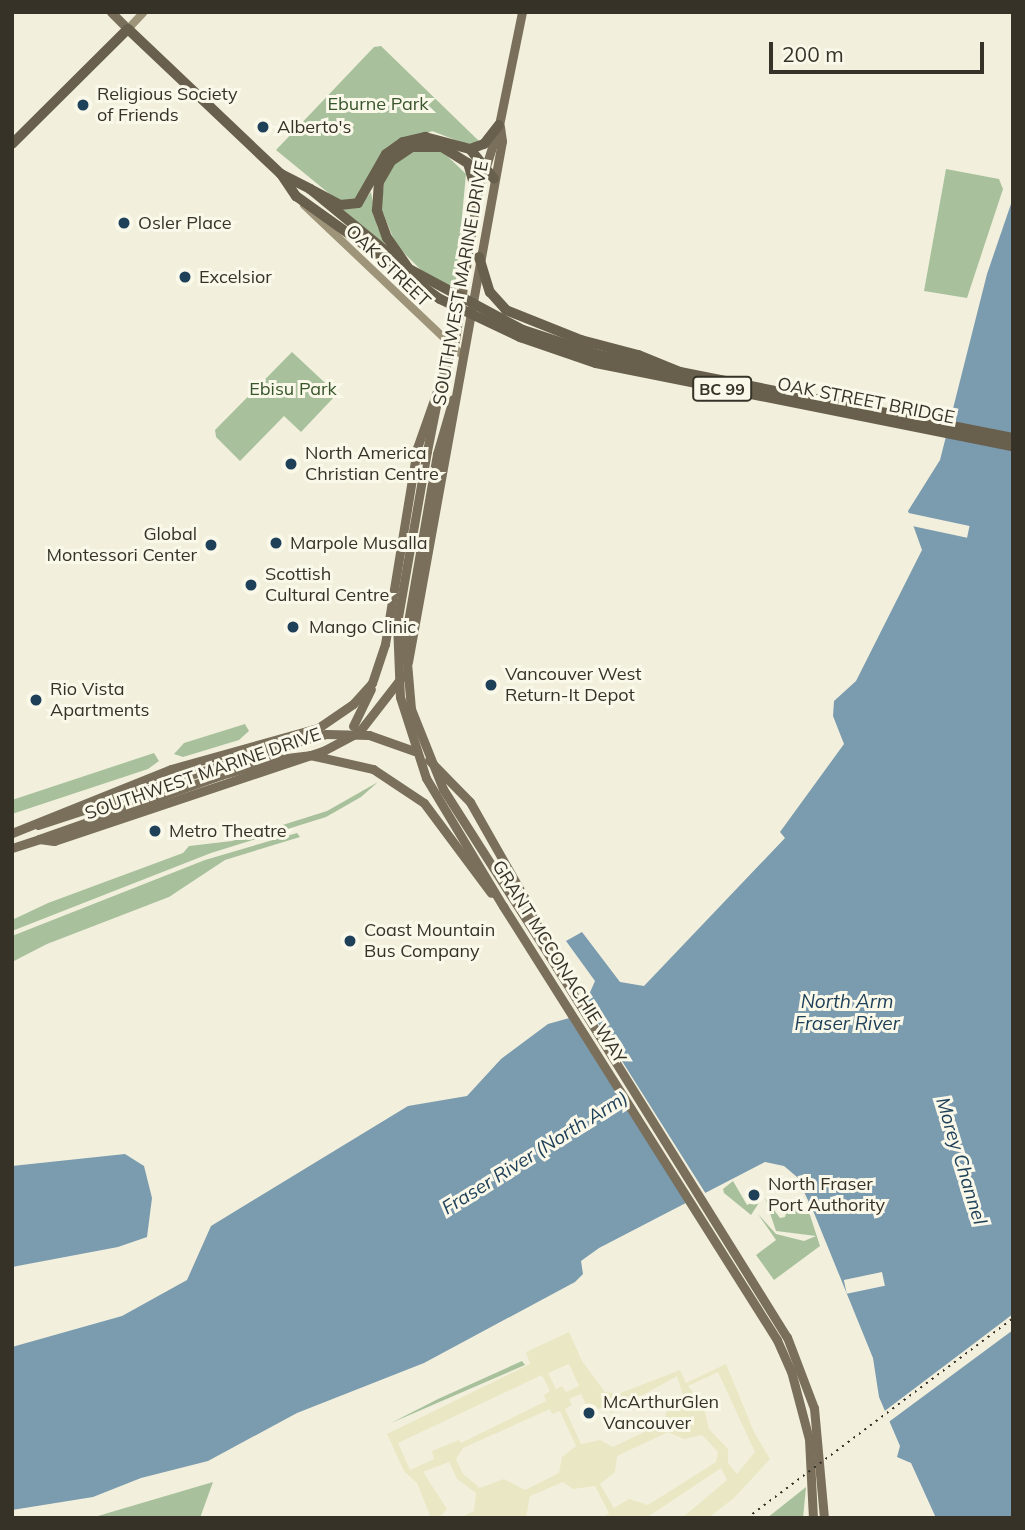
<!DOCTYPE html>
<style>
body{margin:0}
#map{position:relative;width:1025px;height:1530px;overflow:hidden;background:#f2f0dc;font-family:Mulish,sans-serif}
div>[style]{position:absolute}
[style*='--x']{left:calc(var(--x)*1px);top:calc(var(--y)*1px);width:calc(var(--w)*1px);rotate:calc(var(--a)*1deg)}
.green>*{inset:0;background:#a8c19c}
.plaza>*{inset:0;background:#eae7c4}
.water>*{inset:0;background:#7b9baf}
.pier>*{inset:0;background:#f2f0dc;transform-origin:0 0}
.secondary>*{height:8px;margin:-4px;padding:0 4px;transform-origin:4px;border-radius:4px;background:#9e947a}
.primary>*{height:9px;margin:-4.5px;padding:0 4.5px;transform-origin:4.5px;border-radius:4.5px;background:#796f5a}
.trunk>*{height:10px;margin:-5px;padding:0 5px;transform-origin:5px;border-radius:5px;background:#68604c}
.rail>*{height:2px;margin-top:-1px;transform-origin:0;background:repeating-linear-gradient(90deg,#373228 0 2px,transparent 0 7px)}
.primary-bridge>*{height:9px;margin:-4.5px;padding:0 4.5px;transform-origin:4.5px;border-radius:4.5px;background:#796f5a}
.trunk-bridge>*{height:10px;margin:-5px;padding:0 5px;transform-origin:5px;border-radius:5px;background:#68604c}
.dots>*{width:19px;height:19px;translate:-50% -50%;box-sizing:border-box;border:4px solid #faf8e9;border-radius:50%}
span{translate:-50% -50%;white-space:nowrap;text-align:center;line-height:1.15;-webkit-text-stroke:6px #faf8e9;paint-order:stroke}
.shield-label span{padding:2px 5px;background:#faf8e9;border:2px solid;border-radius:5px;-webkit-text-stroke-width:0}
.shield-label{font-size:16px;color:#373228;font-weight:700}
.poi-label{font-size:18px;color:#373228}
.left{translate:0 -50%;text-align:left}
.right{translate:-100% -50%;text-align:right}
.park-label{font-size:18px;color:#38562c}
.street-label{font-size:18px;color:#373228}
.water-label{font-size:19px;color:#1e4059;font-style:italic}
.frame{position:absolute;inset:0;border:14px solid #373228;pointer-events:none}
.scale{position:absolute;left:769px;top:42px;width:215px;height:32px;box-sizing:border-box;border:4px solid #373228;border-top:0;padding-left:9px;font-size:21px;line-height:24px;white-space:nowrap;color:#373228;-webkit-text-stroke:5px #faf8e9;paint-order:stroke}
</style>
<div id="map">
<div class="green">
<div style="clip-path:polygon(381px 46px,481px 143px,466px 144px,432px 131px,381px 155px,362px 192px,354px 201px,337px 200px,276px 150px,374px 47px)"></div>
<div style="clip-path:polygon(414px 150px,442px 151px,466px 174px,455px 291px,421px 270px,396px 245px,381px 208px,385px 176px,394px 163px)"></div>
<div style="clip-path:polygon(946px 169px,999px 179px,1003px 189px,967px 298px,924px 291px)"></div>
<div style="clip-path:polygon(371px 192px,377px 226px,385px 244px,338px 210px,359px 207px)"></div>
<div style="clip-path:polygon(292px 352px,337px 394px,301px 432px,284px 416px,240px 461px,216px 437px,215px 430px)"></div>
<div style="clip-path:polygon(245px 724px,249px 731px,239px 740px,183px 757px,174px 754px,184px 743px)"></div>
<div style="clip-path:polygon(154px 753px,159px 761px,148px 769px,12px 814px,12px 800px)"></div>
<div style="clip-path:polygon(378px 782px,361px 797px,326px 817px,211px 853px,12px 931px,12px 920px,48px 903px,183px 853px,189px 846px,232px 841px,327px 811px)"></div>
<div style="clip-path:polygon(297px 833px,300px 837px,225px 860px,169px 897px,47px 944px,12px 962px,12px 936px,205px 860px)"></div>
<div style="clip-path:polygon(733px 1181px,747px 1205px,762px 1198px,751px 1215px,724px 1193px,723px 1189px)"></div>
<div style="clip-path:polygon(765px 1198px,780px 1218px,785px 1217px,787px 1209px,809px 1212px,820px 1246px,774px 1280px,756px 1255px,776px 1240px,758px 1214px,776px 1234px,804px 1241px,816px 1236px,776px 1231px)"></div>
<div style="clip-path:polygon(522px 1361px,525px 1365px,391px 1423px,438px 1399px)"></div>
<div style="clip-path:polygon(213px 1482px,200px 1518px,91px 1518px)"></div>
<div style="clip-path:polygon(806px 1487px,803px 1518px,767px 1518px)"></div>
</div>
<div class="plaza">
<div style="clip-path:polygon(evenodd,569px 1332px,582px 1361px,605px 1392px,618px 1394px,680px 1370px,686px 1383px,726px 1364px,754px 1432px,770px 1459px,734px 1498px,708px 1518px,682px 1518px,727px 1480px,721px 1468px,646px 1518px,603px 1518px,609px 1513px,595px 1486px,573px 1489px,563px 1482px,530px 1496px,526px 1518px,459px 1518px,474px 1511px,476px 1493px,457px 1479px,449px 1462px,423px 1472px,447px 1509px,439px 1518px,431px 1518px,417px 1483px,404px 1471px,387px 1434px,530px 1364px,526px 1352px,569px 1332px,569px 1364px,579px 1386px,566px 1392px,562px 1386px,556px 1389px,548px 1373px,569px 1364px,569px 1332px,718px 1372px,755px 1452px,737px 1474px,728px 1463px,728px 1449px,709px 1429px,703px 1403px,688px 1386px,718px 1372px,569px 1332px,542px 1375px,550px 1391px,544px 1395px,546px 1401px,461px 1443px,459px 1440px,432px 1451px,434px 1459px,410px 1470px,398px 1443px,542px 1375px,569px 1332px,677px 1376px,683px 1395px,669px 1405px,663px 1423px,613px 1447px,600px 1440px,581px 1444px,565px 1409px,572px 1405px,569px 1399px,581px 1394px,590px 1413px,607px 1405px,611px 1413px,677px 1376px,569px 1332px,550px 1409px,552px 1414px,560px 1411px,576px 1446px,562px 1457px,559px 1473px,525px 1490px,504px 1479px,480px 1488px,463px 1474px,456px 1459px,463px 1448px,550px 1409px,569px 1332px,668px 1432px,684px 1439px,702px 1435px,718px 1452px,716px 1462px,648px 1505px,629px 1499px,614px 1508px,600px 1484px,615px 1472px,617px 1456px,668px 1432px)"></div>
</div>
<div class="water">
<div style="clip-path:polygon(1013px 198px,1013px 1518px,936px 1518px,911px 1463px,897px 1457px,900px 1446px,879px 1397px,873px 1358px,814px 1213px,797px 1177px,784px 1166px,765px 1162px,599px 1248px,581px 1261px,583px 1274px,575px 1282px,424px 1363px,297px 1413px,208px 1461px,141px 1478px,93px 1497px,12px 1510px,12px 1347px,122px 1316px,187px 1280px,211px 1226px,408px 1106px,467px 1096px,501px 1059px,548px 1024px,580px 1015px,595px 981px,566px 941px,582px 932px,620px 982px,644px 986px,785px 838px,780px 832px,844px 744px,833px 716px,834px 701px,856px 681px,922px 550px,908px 511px,940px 460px,987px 274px)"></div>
<div style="clip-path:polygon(125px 1154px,144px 1166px,152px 1198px,147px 1237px,118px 1247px,12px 1267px,12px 1166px)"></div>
</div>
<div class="pier">
<div style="left:904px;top:512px;width:67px;height:12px;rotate:12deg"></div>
<div style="clip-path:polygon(584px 998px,596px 1020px,706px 1194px,687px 1204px,567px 1015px,578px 1012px)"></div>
<div style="left:882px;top:1272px;width:14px;height:39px;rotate:78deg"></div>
<div style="clip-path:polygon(1013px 1314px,1013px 1330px,886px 1424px,882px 1413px)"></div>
</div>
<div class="secondary">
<div style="--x:128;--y:29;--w:23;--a:-47"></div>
<div style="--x:304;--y:205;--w:218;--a:43.5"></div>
</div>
<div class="primary">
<div style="--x:111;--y:12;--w:24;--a:45"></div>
<div style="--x:427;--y:451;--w:56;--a:-78.7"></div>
<div style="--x:437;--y:454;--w:57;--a:-73.8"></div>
<div style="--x:408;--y:662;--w:529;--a:-79.77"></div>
<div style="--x:502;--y:141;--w:15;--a:-98"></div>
<div style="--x:353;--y:726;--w:41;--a:-64.1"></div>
<div style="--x:38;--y:825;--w:189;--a:-18.1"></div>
<div style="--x:12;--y:833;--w:171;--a:-21.9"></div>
<div style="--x:171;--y:769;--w:153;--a:-15.6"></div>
<div style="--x:318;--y:728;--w:42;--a:-34.4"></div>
<div style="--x:353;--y:704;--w:28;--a:-48"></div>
<div style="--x:372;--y:683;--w:41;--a:-71.6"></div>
<div style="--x:385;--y:644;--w:199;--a:-80.7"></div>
<div style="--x:417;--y:448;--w:114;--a:-70.6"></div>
<div style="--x:455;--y:340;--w:147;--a:-81.4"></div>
<div style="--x:477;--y:195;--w:73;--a:-72.6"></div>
<div style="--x:499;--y:125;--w:115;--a:-78.5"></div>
<div style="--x:39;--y:839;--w:193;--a:-19.4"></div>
<div style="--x:12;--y:848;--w:28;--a:-18"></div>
<div style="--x:39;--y:839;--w:15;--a:8"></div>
<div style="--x:54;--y:841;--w:284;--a:-18.5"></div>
<div style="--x:323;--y:751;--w:41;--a:-27.8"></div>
<div style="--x:359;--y:732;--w:68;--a:-52.1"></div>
<div style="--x:524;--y:897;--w:78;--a:65.1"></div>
<div style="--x:557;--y:968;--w:435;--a:58.1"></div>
<div style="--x:787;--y:1337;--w:76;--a:69.2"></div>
<div style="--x:814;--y:1408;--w:110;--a:84.8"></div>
<div style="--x:503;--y:906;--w:513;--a:57.73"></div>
<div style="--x:777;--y:1340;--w:34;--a:66"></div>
<div style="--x:791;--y:1371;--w:70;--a:75.2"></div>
<div style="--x:809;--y:1439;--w:79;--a:87.1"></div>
</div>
<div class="trunk">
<div style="--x:12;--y:144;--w:163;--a:-44.8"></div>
<div style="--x:128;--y:29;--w:211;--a:43.5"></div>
<div style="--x:281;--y:174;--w:27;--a:56"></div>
<div style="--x:296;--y:196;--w:177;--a:35.6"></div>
<div style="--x:470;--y:149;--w:15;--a:-20"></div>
<div style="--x:484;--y:144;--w:24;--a:-52"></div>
<div style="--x:281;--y:174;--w:33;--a:27"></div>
<div style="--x:310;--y:189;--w:120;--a:39.3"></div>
<div style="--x:310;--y:189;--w:34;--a:28"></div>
<div style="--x:340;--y:205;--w:18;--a:-6"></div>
<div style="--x:358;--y:203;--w:56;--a:-60.3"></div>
<div style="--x:386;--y:154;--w:21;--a:-35"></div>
<div style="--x:403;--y:142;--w:23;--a:-13"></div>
<div style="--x:425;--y:137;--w:47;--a:14.9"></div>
<div style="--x:470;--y:149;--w:38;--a:51"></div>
<div style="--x:479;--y:257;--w:37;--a:73"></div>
<div style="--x:490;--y:292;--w:24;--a:48"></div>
<div style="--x:506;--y:310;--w:81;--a:21.8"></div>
<div style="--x:581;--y:340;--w:59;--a:14.7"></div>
<div style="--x:638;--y:355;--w:45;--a:22"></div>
<div style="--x:680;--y:372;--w:339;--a:11.2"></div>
<div style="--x:409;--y:269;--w:38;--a:-125"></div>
<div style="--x:387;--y:238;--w:30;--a:-110"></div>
<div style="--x:377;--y:210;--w:28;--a:-86"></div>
<div style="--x:379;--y:182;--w:24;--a:-60"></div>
<div style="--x:391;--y:161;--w:25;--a:-34"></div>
<div style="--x:412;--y:147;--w:30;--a:0"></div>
<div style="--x:442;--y:147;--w:31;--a:32"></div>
<div style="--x:468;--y:163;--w:33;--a:74"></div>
</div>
<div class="rail">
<div style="--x:747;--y:1518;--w:333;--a:-36.9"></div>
</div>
<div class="primary-bridge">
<div style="--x:427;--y:451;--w:175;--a:99.9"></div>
<div style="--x:397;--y:623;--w:74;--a:87.7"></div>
<div style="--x:400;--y:697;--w:85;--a:72.2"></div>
<div style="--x:426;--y:778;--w:149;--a:59"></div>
<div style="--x:437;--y:454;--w:188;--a:99.8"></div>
<div style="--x:405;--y:639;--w:70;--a:85.1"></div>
<div style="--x:411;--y:709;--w:86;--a:68.2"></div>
<div style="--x:443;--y:789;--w:212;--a:57.5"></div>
<div style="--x:429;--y:760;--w:59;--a:45.7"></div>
<div style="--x:470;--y:802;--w:109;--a:60.4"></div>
<div style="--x:218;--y:766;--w:113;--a:-16.5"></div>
<div style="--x:326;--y:734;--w:43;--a:1.3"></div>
<div style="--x:369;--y:735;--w:48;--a:19.6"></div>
<div style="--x:221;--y:775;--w:59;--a:-15.7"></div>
<div style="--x:278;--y:759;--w:32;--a:-7"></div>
<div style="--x:310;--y:755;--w:65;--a:12.5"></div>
<div style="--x:373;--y:769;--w:61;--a:33.7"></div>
<div style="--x:424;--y:803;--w:112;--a:53.3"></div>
</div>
<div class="trunk-bridge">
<div style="--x:409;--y:269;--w:129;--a:28.2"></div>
<div style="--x:523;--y:330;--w:80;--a:18.2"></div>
<div style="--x:599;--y:355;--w:83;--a:11.9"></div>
<div style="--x:440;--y:299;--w:89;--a:25.4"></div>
<div style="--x:520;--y:337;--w:80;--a:18.9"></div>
<div style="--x:596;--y:363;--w:425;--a:11.3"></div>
</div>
<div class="dots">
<div style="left:83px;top:105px;background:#1e4059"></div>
<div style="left:263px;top:127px;background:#1e4059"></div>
<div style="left:124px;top:223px;background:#1e4059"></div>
<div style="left:185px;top:277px;background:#1e4059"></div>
<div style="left:291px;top:464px;background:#1e4059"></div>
<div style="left:276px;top:543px;background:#1e4059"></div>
<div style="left:211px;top:545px;background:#1e4059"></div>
<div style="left:251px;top:585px;background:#1e4059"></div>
<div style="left:293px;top:627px;background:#1e4059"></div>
<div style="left:491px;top:685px;background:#1e4059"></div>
<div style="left:36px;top:700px;background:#1e4059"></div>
<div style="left:155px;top:831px;background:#1e4059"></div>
<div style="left:350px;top:941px;background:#1e4059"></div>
<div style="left:754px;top:1195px;background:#1e4059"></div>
<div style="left:589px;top:1413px;background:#1e4059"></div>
</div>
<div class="shield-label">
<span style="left:722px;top:389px">BC 99</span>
</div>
<div class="poi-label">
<span class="left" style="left:97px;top:105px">Religious Society<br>of Friends</span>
<span class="left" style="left:277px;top:127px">Alberto's</span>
<span class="left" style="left:138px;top:223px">Osler Place</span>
<span class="left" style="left:199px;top:277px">Excelsior</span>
<span class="left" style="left:305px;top:464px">North America<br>Christian Centre</span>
<span class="right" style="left:197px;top:545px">Global<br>Montessori Center</span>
<span class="left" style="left:290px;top:543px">Marpole Musalla</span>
<span class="left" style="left:265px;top:585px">Scottish<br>Cultural Centre</span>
<span class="left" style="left:309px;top:627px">Mango Clinic</span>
<span class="left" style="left:505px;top:685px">Vancouver West<br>Return-It Depot</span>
<span class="left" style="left:50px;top:700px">Rio Vista<br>Apartments</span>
<span class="left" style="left:169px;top:831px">Metro Theatre</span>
<span class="left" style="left:364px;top:941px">Coast Mountain<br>Bus Company</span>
<span class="left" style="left:768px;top:1195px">North Fraser<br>Port Authority</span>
<span class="left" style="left:603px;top:1413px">McArthurGlen<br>Vancouver</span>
</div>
<div class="park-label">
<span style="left:378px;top:104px">Eburne Park</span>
<span style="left:293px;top:389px">Ebisu Park</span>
</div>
<div class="street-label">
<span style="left:388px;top:266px;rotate:44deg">OAK STREET</span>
<span style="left:461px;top:283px;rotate:-80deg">SOUTHWEST MARINE DRIVE</span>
<span style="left:866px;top:401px;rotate:11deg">OAK STREET BRIDGE</span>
<span style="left:203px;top:774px;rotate:-19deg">SOUTHWEST MARINE DRIVE</span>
<span style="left:559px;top:962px;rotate:58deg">GRANT MCCONACHIE WAY</span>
</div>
<div class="water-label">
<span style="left:847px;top:1013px">North Arm<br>Fraser River</span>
<span style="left:535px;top:1153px;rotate:-32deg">Fraser River (North Arm)</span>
<span style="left:961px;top:1161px;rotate:73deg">Morey Channel</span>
</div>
<div class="frame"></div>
<div class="scale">200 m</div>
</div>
